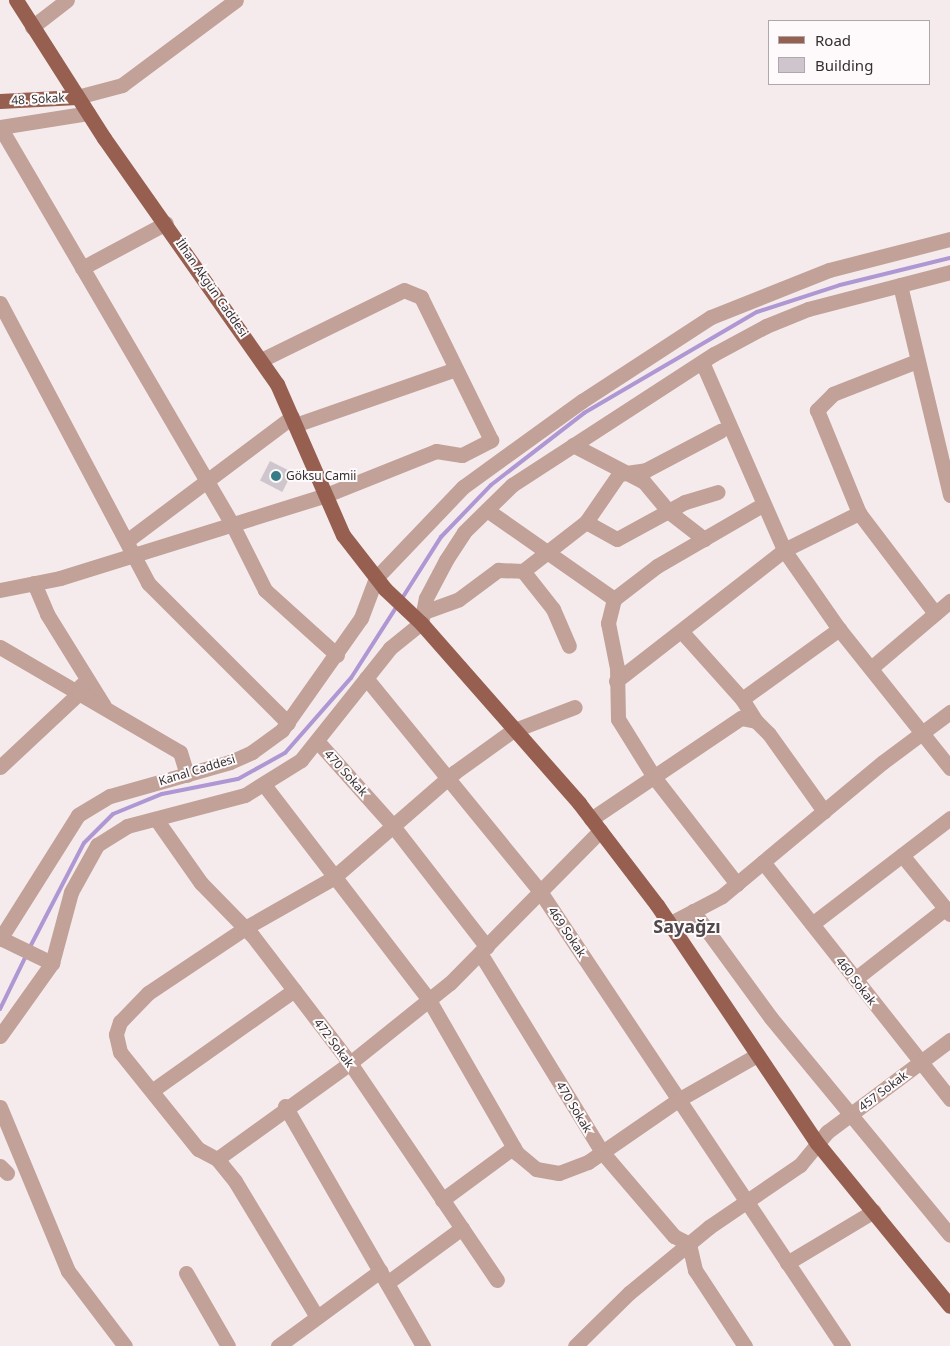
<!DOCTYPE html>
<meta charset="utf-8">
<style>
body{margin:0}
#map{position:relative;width:950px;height:1346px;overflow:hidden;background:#f5ebed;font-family:"Noto Sans",sans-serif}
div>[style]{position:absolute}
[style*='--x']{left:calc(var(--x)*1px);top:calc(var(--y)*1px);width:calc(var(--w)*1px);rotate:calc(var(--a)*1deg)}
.stream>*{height:4px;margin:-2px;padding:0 2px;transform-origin:2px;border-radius:2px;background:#ae97d3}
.building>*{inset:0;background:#cec6cc;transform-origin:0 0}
.minor>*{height:15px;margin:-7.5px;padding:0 7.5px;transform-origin:7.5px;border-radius:7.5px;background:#c1a198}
.major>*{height:15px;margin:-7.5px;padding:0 7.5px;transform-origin:7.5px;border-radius:7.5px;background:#965f50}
.dots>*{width:14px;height:14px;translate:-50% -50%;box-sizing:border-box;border:2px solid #fefafb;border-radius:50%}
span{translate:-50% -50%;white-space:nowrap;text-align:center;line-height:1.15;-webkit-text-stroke:4px #fefafb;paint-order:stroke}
.street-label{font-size:12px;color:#343031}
.poi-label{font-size:12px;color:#343031}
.left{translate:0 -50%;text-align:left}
.district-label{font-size:18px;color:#50484a;font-weight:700}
.legend{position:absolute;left:768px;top:20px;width:162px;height:65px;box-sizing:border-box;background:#fefafb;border:1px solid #ada9aa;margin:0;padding:6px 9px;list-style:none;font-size:15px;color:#343031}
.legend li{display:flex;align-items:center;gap:10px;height:25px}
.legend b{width:25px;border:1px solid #ada9aa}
</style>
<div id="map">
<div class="stream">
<div style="--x:401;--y:600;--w:75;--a:-57.6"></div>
<div style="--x:441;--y:537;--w:72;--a:-46.1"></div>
<div style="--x:491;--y:485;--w:118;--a:-37.7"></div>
<div style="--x:584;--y:413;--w:200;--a:-30.3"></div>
<div style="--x:757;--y:312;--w:87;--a:-18"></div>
<div style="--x:840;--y:285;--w:113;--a:-13.8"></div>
<div style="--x:30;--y:947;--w:117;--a:-62.6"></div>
<div style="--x:84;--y:843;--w:41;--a:-45"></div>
<div style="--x:113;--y:814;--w:53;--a:-22.2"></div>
<div style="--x:162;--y:794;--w:77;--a:-11.2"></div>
<div style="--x:238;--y:779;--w:54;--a:-29"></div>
<div style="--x:285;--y:753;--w:100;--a:-48.7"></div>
<div style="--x:351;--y:678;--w:85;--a:-57.4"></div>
<div style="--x:0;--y:1009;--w:61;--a:-63.9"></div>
</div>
<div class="building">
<div style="left:270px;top:461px;width:25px;height:22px;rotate:27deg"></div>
</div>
<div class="minor">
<div style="--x:32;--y:27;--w:44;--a:-37.6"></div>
<div style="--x:77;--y:97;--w:47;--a:-14.9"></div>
<div style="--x:122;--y:85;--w:142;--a:-36.7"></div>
<div style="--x:0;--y:127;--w:460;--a:59.7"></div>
<div style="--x:232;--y:524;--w:74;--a:63.4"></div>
<div style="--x:265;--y:590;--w:97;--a:42.1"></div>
<div style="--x:0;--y:127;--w:89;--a:-9"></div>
<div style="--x:82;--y:268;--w:95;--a:-28.2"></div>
<div style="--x:900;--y:285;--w:216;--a:76.6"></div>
<div style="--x:0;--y:303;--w:317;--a:62.1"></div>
<div style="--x:148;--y:583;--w:198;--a:45"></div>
<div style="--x:917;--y:361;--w:90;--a:158.6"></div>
<div style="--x:833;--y:394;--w:23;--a:135"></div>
<div style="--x:817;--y:410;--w:111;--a:67.8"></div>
<div style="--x:859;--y:513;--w:126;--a:52.8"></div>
<div style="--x:702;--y:362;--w:205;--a:66.4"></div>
<div style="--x:784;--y:550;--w:96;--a:55.2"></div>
<div style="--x:839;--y:629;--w:178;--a:51.4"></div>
<div style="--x:295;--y:425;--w:170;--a:-19.2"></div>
<div style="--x:573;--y:445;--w:80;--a:27.5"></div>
<div style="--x:644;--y:482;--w:38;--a:50"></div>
<div style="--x:668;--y:511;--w:46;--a:37.9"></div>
<div style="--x:487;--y:510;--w:155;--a:35"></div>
<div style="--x:586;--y:522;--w:35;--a:29"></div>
<div style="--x:617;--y:539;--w:77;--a:-28.6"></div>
<div style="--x:685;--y:502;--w:34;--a:-17"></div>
<div style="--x:128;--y:540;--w:205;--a:-36.9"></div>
<div style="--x:523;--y:571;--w:48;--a:51.7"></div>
<div style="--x:553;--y:609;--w:40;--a:66.6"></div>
<div style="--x:34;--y:583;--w:34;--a:67"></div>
<div style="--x:47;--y:614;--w:108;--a:58.2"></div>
<div style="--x:0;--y:590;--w:61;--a:-11.3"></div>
<div style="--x:60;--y:578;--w:279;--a:-17.3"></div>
<div style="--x:326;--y:495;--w:118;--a:-21.8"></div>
<div style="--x:436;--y:451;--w:26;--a:9"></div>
<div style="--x:462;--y:455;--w:33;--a:-27"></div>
<div style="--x:491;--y:440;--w:159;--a:-116.1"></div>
<div style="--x:421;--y:297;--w:18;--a:-158"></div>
<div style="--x:404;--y:290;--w:159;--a:153.9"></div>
<div style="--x:424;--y:612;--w:37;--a:-20"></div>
<div style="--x:459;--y:599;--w:49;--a:-36.6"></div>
<div style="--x:498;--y:570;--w:25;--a:2"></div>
<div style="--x:523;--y:571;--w:80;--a:-37.9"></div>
<div style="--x:586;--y:522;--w:58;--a:-55.5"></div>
<div style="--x:619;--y:474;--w:27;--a:-8"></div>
<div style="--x:646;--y:470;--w:84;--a:-27.8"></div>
<div style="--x:682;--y:632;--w:90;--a:48.2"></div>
<div style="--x:742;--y:699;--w:26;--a:58"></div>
<div style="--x:0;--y:647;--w:208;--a:30.3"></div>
<div style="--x:180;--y:752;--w:24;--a:73"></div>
<div style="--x:871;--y:668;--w:104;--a:-40.3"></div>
<div style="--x:366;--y:678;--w:274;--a:50.8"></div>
<div style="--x:539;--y:890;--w:548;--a:56.31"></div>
<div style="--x:616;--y:681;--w:213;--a:-37.9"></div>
<div style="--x:784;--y:550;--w:84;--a:-26.3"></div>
<div style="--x:742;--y:699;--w:120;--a:-35.8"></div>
<div style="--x:318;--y:742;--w:113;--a:48.2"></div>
<div style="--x:393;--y:826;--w:153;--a:52.2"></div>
<div style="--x:0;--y:767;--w:108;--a:-43.1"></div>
<div style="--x:79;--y:693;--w:8;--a:-76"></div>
<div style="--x:265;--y:786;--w:270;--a:52.5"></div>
<div style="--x:429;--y:1000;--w:177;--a:60.1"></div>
<div style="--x:517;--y:1153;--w:25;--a:40"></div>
<div style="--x:536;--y:1169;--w:23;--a:10"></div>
<div style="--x:559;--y:1173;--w:31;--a:-21"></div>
<div style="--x:588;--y:1162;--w:109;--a:-34.6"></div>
<div style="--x:678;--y:1100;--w:91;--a:-29.7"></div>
<div style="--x:156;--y:819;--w:78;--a:54.9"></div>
<div style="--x:201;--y:883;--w:73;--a:45.6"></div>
<div style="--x:252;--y:935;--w:161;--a:52.6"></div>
<div style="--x:350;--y:1063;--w:262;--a:55.9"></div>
<div style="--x:591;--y:819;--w:181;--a:-34"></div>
<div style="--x:741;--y:718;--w:15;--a:11"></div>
<div style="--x:756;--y:721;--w:18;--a:45"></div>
<div style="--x:769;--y:734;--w:95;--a:54.5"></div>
<div style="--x:902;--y:855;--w:76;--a:50.9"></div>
<div style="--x:763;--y:862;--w:302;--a:51.7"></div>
<div style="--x:737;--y:884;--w:135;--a:-127.8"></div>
<div style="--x:654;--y:777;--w:68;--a:-121.8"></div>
<div style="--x:618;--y:719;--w:51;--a:-91.1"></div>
<div style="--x:617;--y:668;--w:46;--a:-101.3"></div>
<div style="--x:608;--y:623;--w:25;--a:-76"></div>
<div style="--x:614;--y:599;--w:54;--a:-37.5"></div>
<div style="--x:657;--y:566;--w:116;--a:-30.1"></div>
<div style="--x:693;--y:911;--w:132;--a:53.9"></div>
<div style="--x:771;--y:1018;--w:281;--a:50.5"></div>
<div style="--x:669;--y:924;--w:60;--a:-27.8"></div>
<div style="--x:722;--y:896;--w:209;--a:-39.8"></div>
<div style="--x:883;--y:762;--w:84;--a:-36.7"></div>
<div style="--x:812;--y:924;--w:174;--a:-37.5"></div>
<div style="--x:0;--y:938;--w:58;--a:25.7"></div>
<div style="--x:0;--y:939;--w:146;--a:-57.8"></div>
<div style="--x:78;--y:815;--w:37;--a:-31"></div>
<div style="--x:110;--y:796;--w:125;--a:-15.8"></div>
<div style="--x:230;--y:762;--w:24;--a:-24"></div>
<div style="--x:252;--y:752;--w:37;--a:-36"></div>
<div style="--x:282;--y:730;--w:137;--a:-54.8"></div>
<div style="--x:361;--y:618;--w:43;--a:-69.4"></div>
<div style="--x:376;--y:578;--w:126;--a:-46.3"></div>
<div style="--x:463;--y:487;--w:147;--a:-35.9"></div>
<div style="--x:582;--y:401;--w:154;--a:-33.1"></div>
<div style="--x:711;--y:317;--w:127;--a:-21.7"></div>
<div style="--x:829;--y:270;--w:125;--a:-14.4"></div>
<div style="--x:480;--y:953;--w:233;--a:58.5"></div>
<div style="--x:602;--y:1152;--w:111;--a:49.4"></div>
<div style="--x:674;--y:1236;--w:17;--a:28"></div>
<div style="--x:689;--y:1244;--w:27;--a:77"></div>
<div style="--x:695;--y:1270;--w:91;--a:56.7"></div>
<div style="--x:855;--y:979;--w:115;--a:-38"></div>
<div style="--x:0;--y:1036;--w:90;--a:-54.5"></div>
<div style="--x:52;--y:963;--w:73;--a:-75"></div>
<div style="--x:71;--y:892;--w:54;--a:-61"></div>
<div style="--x:97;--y:845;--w:36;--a:-32"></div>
<div style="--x:127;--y:826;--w:122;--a:-14.7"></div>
<div style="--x:245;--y:795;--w:66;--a:-32"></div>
<div style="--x:301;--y:760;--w:143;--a:-51.5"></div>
<div style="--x:390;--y:648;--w:40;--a:-39"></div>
<div style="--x:421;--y:623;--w:25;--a:-79"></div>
<div style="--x:426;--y:598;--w:43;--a:-62.2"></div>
<div style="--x:446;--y:560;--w:33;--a:-57"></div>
<div style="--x:464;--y:532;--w:67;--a:-44.4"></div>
<div style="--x:512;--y:485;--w:241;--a:-33"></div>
<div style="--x:714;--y:354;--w:59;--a:-28.3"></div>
<div style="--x:766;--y:326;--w:45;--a:-22"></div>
<div style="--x:808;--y:309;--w:147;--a:-14.6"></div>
<div style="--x:153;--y:1090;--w:173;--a:-35.3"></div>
<div style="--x:285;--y:1106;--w:277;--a:60.1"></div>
<div style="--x:0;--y:1107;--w:178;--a:67.5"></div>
<div style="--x:68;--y:1271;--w:94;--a:52.8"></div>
<div style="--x:217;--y:1159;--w:164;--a:-35.8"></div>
<div style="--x:350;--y:1063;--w:128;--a:-38.7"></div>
<div style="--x:450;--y:983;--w:214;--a:-45.4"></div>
<div style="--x:0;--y:1166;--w:10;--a:45"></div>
<div style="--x:442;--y:1200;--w:89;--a:-36.4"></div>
<div style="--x:787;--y:1263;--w:101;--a:-30.9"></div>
<div style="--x:186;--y:1273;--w:84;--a:60.1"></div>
<div style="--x:387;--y:1283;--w:93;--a:-36.3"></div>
<div style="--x:317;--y:1317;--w:159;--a:-121.1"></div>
<div style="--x:235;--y:1181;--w:28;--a:-129"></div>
<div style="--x:217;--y:1159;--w:21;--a:-152"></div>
<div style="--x:198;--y:1149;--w:124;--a:-128.8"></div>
<div style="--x:120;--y:1052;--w:18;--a:-103"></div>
<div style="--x:116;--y:1034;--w:13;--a:-72"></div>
<div style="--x:120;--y:1022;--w:40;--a:-46"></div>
<div style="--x:148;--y:993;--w:117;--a:-33.8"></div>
<div style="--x:245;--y:928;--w:101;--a:-29.6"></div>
<div style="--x:333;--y:878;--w:162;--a:-41"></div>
<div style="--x:455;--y:772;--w:70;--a:-35.7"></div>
<div style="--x:512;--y:731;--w:67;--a:-20.9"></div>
<div style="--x:278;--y:1346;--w:127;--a:-36.3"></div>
<div style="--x:575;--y:1346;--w:76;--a:-44.5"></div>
<div style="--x:629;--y:1293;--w:104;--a:-39.5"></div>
<div style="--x:709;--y:1227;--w:110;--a:-34.3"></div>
<div style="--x:800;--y:1165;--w:43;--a:-50.7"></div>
<div style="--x:827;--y:1132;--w:154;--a:-36.8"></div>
</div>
<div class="major">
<div style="--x:16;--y:0;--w:164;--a:57.5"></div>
<div style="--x:104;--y:138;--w:301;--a:54.9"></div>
<div style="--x:277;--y:384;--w:165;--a:66.4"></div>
<div style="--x:343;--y:535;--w:68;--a:52.1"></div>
<div style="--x:385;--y:589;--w:50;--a:43.4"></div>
<div style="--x:421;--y:623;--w:240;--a:48.7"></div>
<div style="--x:579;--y:803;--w:128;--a:52.6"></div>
<div style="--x:657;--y:905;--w:287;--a:56.1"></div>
<div style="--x:817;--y:1143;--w:210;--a:50.8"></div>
<div style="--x:0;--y:101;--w:77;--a:-3"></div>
</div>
<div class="dots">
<div style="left:276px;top:476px;background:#367d87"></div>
</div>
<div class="street-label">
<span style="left:38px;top:99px;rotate:-3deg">48. Sokak</span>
<span style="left:212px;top:288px;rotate:55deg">İlhan Akgün Caddesi</span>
<span style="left:197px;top:770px;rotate:-17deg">Kanal Caddesi</span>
<span style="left:346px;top:773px;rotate:48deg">470 Sokak</span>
<span style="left:567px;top:932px;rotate:56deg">469 Sokak</span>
<span style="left:856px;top:981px;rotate:52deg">460 Sokak</span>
<span style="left:334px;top:1043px;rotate:53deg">472 Sokak</span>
<span style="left:883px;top:1091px;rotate:-37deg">457 Sokak</span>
<span style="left:574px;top:1107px;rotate:59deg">470 Sokak</span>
</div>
<div class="poi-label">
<span class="left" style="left:286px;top:476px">Göksu Camii</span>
</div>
<div class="district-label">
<span style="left:687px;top:926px">Sayağzı</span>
</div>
<ul class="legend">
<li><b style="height:6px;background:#965f50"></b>Road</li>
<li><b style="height:14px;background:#cec6cc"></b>Building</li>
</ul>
</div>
